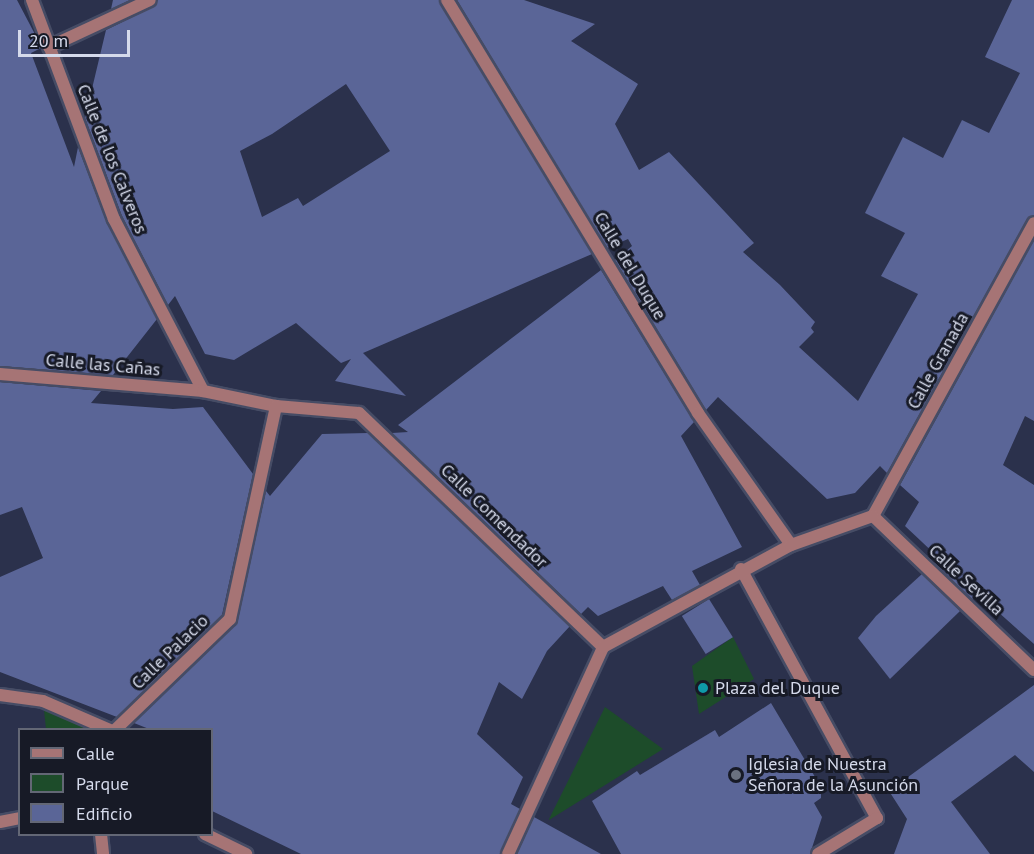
<!DOCTYPE html>
<meta charset="utf-8">
<style>
body{margin:0}
#map{position:relative;width:1034px;height:854px;overflow:hidden;background:#2b314c;font-family:"PT Sans",sans-serif}
div>[style]{position:absolute}
[style*='--x']{left:calc(var(--x)*1px);top:calc(var(--y)*1px);width:calc(var(--w)*1px);rotate:calc(var(--a)*1deg)}
.green>*{inset:0;background:#1d4c2a}
.building>*{inset:0;background:#5a6597;transform-origin:0 0}
.roads{filter:drop-shadow(2px 0 #464c65) drop-shadow(-2px 0 #464c65) drop-shadow(0 2px #464c65) drop-shadow(0 -2px #464c65)}
.minor>*{height:12px;margin:-6px;padding:0 6px;transform-origin:6px;border-radius:6px;background:#a67475}
.dots>*{width:16px;height:16px;translate:-50% -50%;box-sizing:border-box;border:3px solid #171a26;border-radius:50%}
span{translate:-50% -50%;white-space:nowrap;text-align:center;line-height:1.15;-webkit-text-stroke:6px #171a26;paint-order:stroke}
.street-label{font-size:18px;color:#d5daeb}
.poi-label{font-size:18px;color:#d5daeb}
.left{translate:0 -50%;text-align:left}
.legend{position:absolute;left:18px;top:728px;width:195px;height:108px;box-sizing:border-box;background:#171a26;border:2px solid #636775;margin:0;padding:8px 10px;list-style:none;font-size:18px;color:#d5daeb}
.legend li{display:flex;align-items:center;gap:12px;height:30px}
.legend b{width:30px;border:2px solid #636775}
.scale{position:absolute;left:18px;top:30px;width:112px;height:27px;box-sizing:border-box;border:3px solid #d5daeb;border-top:0;padding-left:8px;font-size:18px;line-height:21px;white-space:nowrap;color:#d5daeb;-webkit-text-stroke:4px #171a26;paint-order:stroke}
</style>
<div id="map">
<div class="green">
<div style="clip-path:polygon(733px 637px,754px 679px,699px 714px,692px 666px)"></div>
<div style="clip-path:polygon(43px 701px,110px 729px,46px 729px)"></div>
<div style="clip-path:polygon(605px 707px,663px 749px,549px 820px,549px 819px)"></div>
</div>
<div class="building">
<div style="clip-path:polygon(0 0,17px 0,38px 40px,41px 48px,31px 53px,74px 167px,78px 147px,107px 223px,157px 319px,113px 375px,0 366px)"></div>
<div style="clip-path:polygon(113px 0,130px 0,111px 9px)"></div>
<div style="clip-path:polygon(evenodd,158px 0,439px 0,592px 254px,363px 353px,406px 396px,335px 381px,351px 359px,341px 363px,296px 323px,234px 360px,205px 354px,175px 296px,168px 305px,122px 216px,85px 118px,106px 30px,153px 7px,158px 0,346px 84px,390px 151px,303px 206px,298px 198px,262px 217px,240px 151px,272px 134px,346px 84px)"></div>
<div style="clip-path:polygon(457px 0,524px 0,595px 24px,571px 41px,638px 84px,615px 124px,639px 170px,669px 152px,754px 243px,743px 252px,780px 285px,815px 322px,811px 328px,814px 332px,799px 347px,858px 401px,918px 294px,881px 276px,905px 233px,865px 213px,903px 137px,943px 158px,962px 120px,989px 133px,1020px 73px,985px 57px,1012px 0,1034px 0,1034px 215px,1027px 219px,887px 473px,880px 466px,855px 493px,827px 499px,718px 397px,706px 410px,615px 260px,632px 246px,628px 239px,607px 248px)"></div>
<div style="clip-path:polygon(1034px 240px,1034px 421px,1025px 416px,1003px 465px,1034px 485px,1034px 644px,978px 594px,972px 599px,934px 563px,939px 558px,905px 526px,919px 502px,900px 485px)"></div>
<div style="clip-path:polygon(601px 270px,694px 422px,681px 436px,742px 547px,692px 571px,700px 585px,672px 600px,663px 586px,598px 616px,588px 607px,581px 614px,392px 433px,408px 432px,398px 425px)"></div>
<div style="clip-path:polygon(0 382px,101px 391px,91px 403px,173px 409px,203px 407px,253px 474px,222px 615px,117px 717px,0 672px,0 577px,43px 558px,22px 507px,0 515px)"></div>
<div style="clip-path:polygon(368px 433px,570px 626px,547px 651px,522px 699px,499px 682px,477px 734px,523px 777px,511px 804px,520px 809px,500px 854px,301px 854px,212px 811px,212px 729px,149px 729px,134px 723px,236px 624px,266px 491px,270px 496px,322px 434px)"></div>
<div style="clip-path:polygon(922px 574px,960px 611px,890px 679px,858px 638px,876px 616px)"></div>
<div style="left:709px;top:599px;width:45px;height:32px;rotate:58deg"></div>
<div style="clip-path:polygon(1034px 685px,1034px 772px,1015px 755px,951px 802px,990px 854px,894px 854px,907px 819px,889px 791px)"></div>
<div style="clip-path:polygon(771px 703px,821px 787px,821px 798px,814px 803px,822px 817px,810px 854px,621px 854px,592px 801px,637px 771px,640px 775px,715px 730px,719px 737px)"></div>
<div style="clip-path:polygon(534px 817px,601px 854px,517px 854px)"></div>
</div>
<div class="roads">
<div class="minor">
<div style="--x:32;--y:0;--w:234;--a:69.5"></div>
<div style="--x:114;--y:219;--w:194;--a:62.6"></div>
<div style="--x:447;--y:0;--w:483;--a:58.7"></div>
<div style="--x:698;--y:413;--w:161;--a:54.8"></div>
<div style="--x:49;--y:47;--w:111;--a:-25"></div>
<div style="--x:0;--y:374;--w:204;--a:4.8"></div>
<div style="--x:203;--y:391;--w:75;--a:11.6"></div>
<div style="--x:276;--y:406;--w:83;--a:4.8"></div>
<div style="--x:359;--y:413;--w:338;--a:43.8"></div>
<div style="--x:873;--y:516;--w:334;--a:-61.2"></div>
<div style="--x:873;--y:516;--w:223;--a:43.7"></div>
<div style="--x:741;--y:569;--w:284;--a:61.4"></div>
<div style="--x:877;--y:818;--w:69;--a:148.6"></div>
<div style="--x:0;--y:695;--w:43;--a:7.9"></div>
<div style="--x:43;--y:701;--w:73;--a:23.4"></div>
<div style="--x:115;--y:730;--w:160;--a:-44"></div>
<div style="--x:230;--y:619;--w:218;--a:-77.8"></div>
<div style="--x:0;--y:822;--w:20;--a:-11"></div>
<div style="--x:101;--y:834;--w:20;--a:84"></div>
<div style="--x:205;--y:834;--w:46;--a:26"></div>
<div style="--x:508;--y:854;--w:228;--a:-65.3"></div>
<div style="--x:603;--y:647;--w:214;--a:-28.5"></div>
<div style="--x:791;--y:545;--w:87;--a:-19.5"></div>
</div>
</div>
<div class="dots">
<div style="left:703px;top:688px;background:#0f9aa8"></div>
<div style="left:736px;top:775px;background:#6b7280"></div>
</div>
<div class="street-label">
<span style="left:112px;top:159px;rotate:68deg">Calle de los Calveros</span>
<span style="left:630px;top:266px;rotate:59deg">Calle del Duque</span>
<span style="left:938px;top:361px;rotate:-61deg">Calle Granada</span>
<span style="left:103px;top:365px;rotate:5deg">Calle las Cañas</span>
<span style="left:494px;top:516px;rotate:44deg">Calle Comendador</span>
<span style="left:966px;top:580px;rotate:43deg">Calle Sevilla</span>
<span style="left:170px;top:652px;rotate:-44deg">Calle Palacio</span>
</div>
<div class="poi-label">
<span class="left" style="left:715px;top:688px">Plaza del Duque</span>
<span class="left" style="left:748px;top:775px">Iglesia de Nuestra<br>Señora de la Asunción</span>
</div>
<ul class="legend">
<li><b style="height:8px;background:#a67475"></b>Calle</li>
<li><b style="height:16px;background:#1d4c2a"></b>Parque</li>
<li><b style="height:16px;background:#5a6597"></b>Edificio</li>
</ul>
<div class="scale">20 m</div>
</div>
